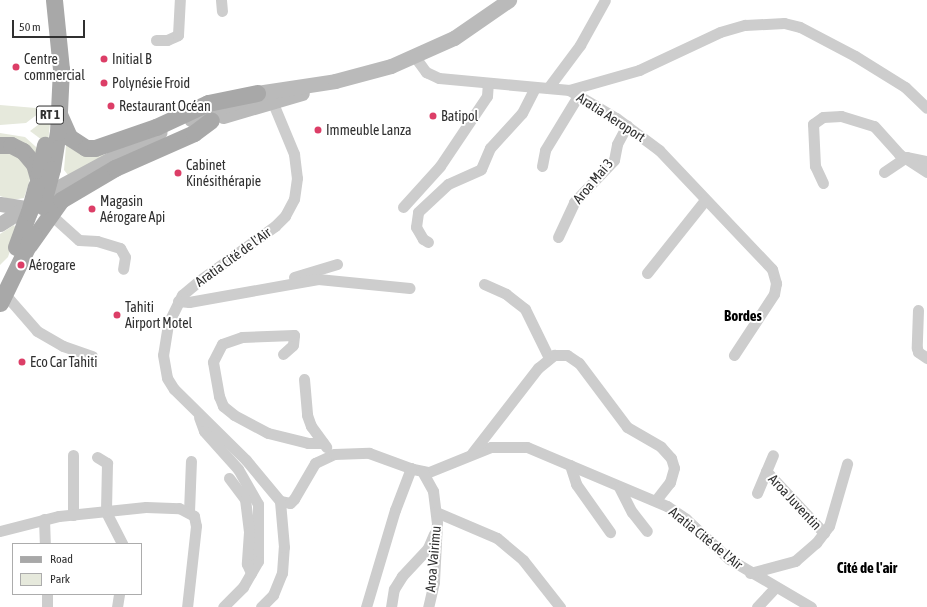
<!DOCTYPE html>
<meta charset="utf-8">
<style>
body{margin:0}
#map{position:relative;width:927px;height:607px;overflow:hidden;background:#fff;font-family:"Asap Condensed",sans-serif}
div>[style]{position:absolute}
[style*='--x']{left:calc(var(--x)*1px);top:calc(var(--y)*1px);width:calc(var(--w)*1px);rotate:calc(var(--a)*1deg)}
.green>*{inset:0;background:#e6e9dc}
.minor>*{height:11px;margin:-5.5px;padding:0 5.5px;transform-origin:5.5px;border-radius:5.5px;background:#cdcdcd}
.secondary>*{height:15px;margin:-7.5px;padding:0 7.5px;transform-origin:7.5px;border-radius:7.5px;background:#bababa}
.primary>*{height:17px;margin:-8.5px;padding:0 8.5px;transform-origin:8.5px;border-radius:8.5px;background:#a8a8a8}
.primary-bridge>*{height:17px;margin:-8.5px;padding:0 8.5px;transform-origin:8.5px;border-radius:8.5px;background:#a8a8a8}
.dots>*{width:11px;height:11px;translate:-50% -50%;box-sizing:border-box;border:2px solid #fff;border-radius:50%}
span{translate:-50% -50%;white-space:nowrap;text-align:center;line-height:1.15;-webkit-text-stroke:4px #fff;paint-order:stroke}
.shield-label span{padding:1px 3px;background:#fff;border:1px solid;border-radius:3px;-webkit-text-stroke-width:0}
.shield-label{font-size:13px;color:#303030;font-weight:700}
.poi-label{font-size:14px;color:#303030}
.left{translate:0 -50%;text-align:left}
.street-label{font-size:14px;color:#303030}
.neighbourhood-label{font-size:15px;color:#000;font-weight:700}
.legend{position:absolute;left:12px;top:543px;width:130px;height:52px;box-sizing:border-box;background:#fff;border:1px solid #acacac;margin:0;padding:5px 7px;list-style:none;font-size:12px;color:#303030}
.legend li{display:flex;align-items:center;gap:8px;height:20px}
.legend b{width:20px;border:1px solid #acacac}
.scale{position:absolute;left:12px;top:20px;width:73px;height:18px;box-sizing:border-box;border:2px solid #303030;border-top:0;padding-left:5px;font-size:12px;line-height:14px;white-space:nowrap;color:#303030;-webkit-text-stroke:3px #fff;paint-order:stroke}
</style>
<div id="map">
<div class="green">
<div style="clip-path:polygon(0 105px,36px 108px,39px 113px,26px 123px,0 125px)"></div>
<div style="clip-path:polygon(51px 115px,48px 142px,46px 143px,30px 131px)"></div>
<div style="clip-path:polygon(0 133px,25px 137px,45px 155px,0 143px)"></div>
<div style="clip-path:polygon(66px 145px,88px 154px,109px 155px,68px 175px,64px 170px)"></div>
<div style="clip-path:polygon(3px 152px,18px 154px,32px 173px,24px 198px,12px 200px,0 196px,0 154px)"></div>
<div style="clip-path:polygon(14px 225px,17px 231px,8px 257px,0 265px,0 234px)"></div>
</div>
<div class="minor">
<div style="--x:221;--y:0;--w:11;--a:85"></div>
<div style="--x:156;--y:40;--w:11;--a:0"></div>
<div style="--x:167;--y:40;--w:12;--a:-24"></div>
<div style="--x:178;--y:35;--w:35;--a:-87"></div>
<div style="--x:415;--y:57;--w:19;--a:54"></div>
<div style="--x:426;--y:72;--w:14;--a:25"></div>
<div style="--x:439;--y:78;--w:131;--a:5.3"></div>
<div style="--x:569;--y:90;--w:55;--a:30.8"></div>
<div style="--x:616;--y:118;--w:54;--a:36.7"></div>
<div style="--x:659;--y:150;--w:164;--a:46.5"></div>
<div style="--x:772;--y:269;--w:15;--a:74"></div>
<div style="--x:776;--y:283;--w:11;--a:100"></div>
<div style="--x:774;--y:294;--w:73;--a:123.3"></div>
<div style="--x:548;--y:88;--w:54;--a:-53.3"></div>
<div style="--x:580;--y:45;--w:51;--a:-60.9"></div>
<div style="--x:569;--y:90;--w:73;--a:-15.9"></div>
<div style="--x:639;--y:70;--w:89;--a:-25.1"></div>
<div style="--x:720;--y:32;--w:26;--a:-16"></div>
<div style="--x:745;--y:25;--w:39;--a:-3"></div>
<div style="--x:784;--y:23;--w:16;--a:14"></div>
<div style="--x:800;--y:27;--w:62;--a:27.8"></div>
<div style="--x:855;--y:56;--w:59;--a:31.8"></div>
<div style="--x:905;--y:87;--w:30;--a:44"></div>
<div style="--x:270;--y:96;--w:63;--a:67.5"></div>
<div style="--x:294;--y:154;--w:24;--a:83"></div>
<div style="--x:297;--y:178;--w:21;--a:98"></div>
<div style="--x:294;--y:199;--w:19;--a:118"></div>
<div style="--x:285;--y:216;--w:14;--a:135"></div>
<div style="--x:275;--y:226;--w:92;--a:144.2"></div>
<div style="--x:200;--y:280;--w:23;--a:140"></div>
<div style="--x:182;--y:295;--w:32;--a:116"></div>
<div style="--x:168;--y:324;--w:31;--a:99"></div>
<div style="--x:163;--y:355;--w:23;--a:80"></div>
<div style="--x:167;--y:378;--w:13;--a:58"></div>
<div style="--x:174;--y:389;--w:101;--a:44.6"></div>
<div style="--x:246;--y:460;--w:53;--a:50.3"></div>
<div style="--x:280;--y:501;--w:10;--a:11"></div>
<div style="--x:290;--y:503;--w:6;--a:-45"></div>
<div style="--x:294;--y:499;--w:42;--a:-59.7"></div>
<div style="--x:315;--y:463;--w:21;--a:-25"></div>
<div style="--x:334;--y:454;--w:35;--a:-2"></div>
<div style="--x:369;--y:453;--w:47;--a:20"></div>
<div style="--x:413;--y:469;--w:16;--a:11"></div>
<div style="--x:429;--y:472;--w:67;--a:-22"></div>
<div style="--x:491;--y:447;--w:36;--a:0"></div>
<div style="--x:527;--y:447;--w:152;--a:22.9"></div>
<div style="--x:667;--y:506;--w:23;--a:34"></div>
<div style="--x:686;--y:519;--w:59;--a:42.9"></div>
<div style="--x:729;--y:559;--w:95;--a:30.3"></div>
<div style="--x:542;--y:166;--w:16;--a:-79"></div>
<div style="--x:545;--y:150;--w:63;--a:-58.6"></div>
<div style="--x:884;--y:172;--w:27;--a:-34"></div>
<div style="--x:906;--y:157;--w:21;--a:11"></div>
<div style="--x:823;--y:183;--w:19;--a:-115"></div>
<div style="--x:815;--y:166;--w:42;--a:-92.7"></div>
<div style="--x:813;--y:124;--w:12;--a:-35"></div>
<div style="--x:823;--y:117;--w:18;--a:-3"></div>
<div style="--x:841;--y:116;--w:34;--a:17"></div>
<div style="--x:874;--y:126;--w:38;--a:48"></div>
<div style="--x:899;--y:154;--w:33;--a:33"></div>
<div style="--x:403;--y:207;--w:55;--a:-47.9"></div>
<div style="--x:440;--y:166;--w:84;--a:-56.1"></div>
<div style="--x:487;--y:96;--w:13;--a:-86"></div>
<div style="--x:50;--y:214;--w:39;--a:42"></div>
<div style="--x:79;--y:240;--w:18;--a:3"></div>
<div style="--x:97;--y:241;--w:24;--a:17"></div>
<div style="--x:120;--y:248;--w:10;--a:61"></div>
<div style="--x:125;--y:257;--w:12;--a:99"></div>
<div style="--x:558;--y:237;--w:38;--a:-65"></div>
<div style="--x:574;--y:202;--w:58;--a:-46.4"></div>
<div style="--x:614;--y:160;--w:16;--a:-79"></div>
<div style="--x:617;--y:144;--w:21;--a:-62"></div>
<div style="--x:428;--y:242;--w:6;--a:-149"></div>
<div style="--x:423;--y:239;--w:14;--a:-120"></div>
<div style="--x:416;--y:227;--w:15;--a:-82"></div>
<div style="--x:418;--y:212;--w:41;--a:-43"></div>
<div style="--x:448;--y:184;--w:36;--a:-24"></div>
<div style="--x:481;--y:169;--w:23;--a:-67"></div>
<div style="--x:490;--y:148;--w:47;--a:-47.6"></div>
<div style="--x:522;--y:113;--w:29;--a:-63"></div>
<div style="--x:647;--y:273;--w:93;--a:-51.5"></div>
<div style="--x:294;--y:277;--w:45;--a:-16.8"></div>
<div style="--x:484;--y:284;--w:24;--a:24"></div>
<div style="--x:506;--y:294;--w:24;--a:38"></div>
<div style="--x:525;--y:309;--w:55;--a:63.9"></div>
<div style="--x:3;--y:296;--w:8;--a:30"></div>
<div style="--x:10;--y:300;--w:41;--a:48.9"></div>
<div style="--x:37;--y:331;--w:30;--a:30"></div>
<div style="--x:63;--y:346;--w:31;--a:19"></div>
<div style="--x:178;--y:301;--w:11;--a:5"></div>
<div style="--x:189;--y:302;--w:131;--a:-10.1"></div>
<div style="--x:318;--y:279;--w:92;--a:5.6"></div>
<div style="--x:918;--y:310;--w:38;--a:92"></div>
<div style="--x:917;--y:348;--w:4;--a:76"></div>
<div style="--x:918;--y:352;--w:11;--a:34"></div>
<div style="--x:283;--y:354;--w:13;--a:-42"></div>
<div style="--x:293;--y:345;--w:10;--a:-84"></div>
<div style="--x:294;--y:335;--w:52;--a:177.8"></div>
<div style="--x:242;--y:337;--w:21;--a:161"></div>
<div style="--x:222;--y:344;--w:20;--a:117"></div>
<div style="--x:213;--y:362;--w:35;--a:80"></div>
<div style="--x:219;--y:396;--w:11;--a:68"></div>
<div style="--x:223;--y:406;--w:14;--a:39"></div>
<div style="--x:234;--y:415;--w:38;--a:28"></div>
<div style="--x:268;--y:433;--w:41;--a:14"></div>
<div style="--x:308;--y:443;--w:15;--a:0"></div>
<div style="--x:304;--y:379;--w:36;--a:85"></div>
<div style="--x:307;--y:415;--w:12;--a:70"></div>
<div style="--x:311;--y:426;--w:26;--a:54"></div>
<div style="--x:199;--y:417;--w:15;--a:70"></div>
<div style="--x:204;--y:431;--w:51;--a:48.2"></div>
<div style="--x:238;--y:469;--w:40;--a:60.3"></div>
<div style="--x:258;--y:504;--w:57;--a:90"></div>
<div style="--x:258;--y:561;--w:30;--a:120"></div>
<div style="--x:243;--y:587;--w:28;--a:135"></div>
<div style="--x:472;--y:453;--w:108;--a:-52.2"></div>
<div style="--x:538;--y:368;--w:21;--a:-39"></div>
<div style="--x:554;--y:355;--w:13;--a:0"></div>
<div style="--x:567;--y:355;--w:14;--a:34"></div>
<div style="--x:579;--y:363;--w:80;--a:53.1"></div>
<div style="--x:627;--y:427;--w:39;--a:30"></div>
<div style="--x:661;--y:447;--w:15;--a:48"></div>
<div style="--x:671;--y:458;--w:10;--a:73"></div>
<div style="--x:674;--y:468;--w:15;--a:106"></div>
<div style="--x:670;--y:482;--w:23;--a:128"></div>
<div style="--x:73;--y:455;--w:60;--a:90"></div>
<div style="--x:97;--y:457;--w:12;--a:31"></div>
<div style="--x:107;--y:463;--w:49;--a:91.2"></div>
<div style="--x:106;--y:512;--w:36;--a:63"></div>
<div style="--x:570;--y:465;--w:20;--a:72"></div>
<div style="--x:576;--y:484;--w:59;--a:54.7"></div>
<div style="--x:422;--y:471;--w:23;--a:61"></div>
<div style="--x:433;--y:491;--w:31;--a:83"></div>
<div style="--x:437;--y:522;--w:60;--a:92.9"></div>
<div style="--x:434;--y:582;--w:26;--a:103"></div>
<div style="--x:766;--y:471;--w:85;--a:46.9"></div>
<div style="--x:229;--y:478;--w:26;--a:53"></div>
<div style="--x:245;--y:499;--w:33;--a:83"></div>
<div style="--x:249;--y:532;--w:32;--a:94"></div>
<div style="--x:247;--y:564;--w:10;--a:66"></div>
<div style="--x:619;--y:487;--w:28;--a:63"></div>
<div style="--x:632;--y:512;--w:24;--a:52"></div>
<div style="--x:757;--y:493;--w:41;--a:-67.2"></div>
<div style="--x:189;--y:512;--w:51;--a:-87.8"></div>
<div style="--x:436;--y:512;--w:66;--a:23.1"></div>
<div style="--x:497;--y:538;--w:34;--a:40"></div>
<div style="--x:523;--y:560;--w:60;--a:51.8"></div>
<div style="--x:44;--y:519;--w:25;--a:88"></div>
<div style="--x:0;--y:531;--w:61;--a:-14.3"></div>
<div style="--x:59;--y:516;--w:87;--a:-5.9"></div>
<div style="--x:146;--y:507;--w:33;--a:2"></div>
<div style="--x:179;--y:508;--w:17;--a:28"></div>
<div style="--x:194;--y:516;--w:10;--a:79"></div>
<div style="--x:196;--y:526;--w:81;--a:96.3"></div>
<div style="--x:750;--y:573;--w:47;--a:-14.9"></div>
<div style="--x:795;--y:561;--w:28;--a:-41"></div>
<div style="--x:816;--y:543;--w:21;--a:-53"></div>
<div style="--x:829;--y:526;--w:65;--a:-73.8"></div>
<div style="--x:47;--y:607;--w:13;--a:-90"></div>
<div style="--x:117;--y:607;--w:13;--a:-81"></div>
<div style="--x:261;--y:607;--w:17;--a:-45"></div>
<div style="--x:273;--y:595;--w:24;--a:-68"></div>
<div style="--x:282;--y:573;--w:26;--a:-86"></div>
<div style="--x:284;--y:547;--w:46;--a:-95"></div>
<div style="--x:366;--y:607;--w:101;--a:-73.4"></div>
<div style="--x:395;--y:510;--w:45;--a:-69.1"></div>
<div style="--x:391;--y:607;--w:18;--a:-81"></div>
<div style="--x:394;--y:589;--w:15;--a:-58"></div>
<div style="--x:402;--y:576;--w:38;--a:-47"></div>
<div style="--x:428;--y:548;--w:15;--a:-67"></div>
<div style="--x:757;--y:607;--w:26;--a:-47"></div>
</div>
<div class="secondary">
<div style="--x:223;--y:116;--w:82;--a:-16.2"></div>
<div style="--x:191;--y:119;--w:71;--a:-21.5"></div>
<div style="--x:257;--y:93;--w:79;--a:-8.7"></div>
<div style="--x:335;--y:81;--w:58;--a:-15"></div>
<div style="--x:391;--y:66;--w:69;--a:-24"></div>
<div style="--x:454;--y:38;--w:67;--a:-34.6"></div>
<div style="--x:0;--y:204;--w:24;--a:9"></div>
<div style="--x:0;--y:224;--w:65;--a:-32.5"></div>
<div style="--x:55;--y:189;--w:119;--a:-28.5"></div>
</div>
<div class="primary">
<div style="--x:58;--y:112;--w:27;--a:66"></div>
<div style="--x:69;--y:137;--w:20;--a:33"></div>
<div style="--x:86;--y:148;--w:9;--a:0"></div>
<div style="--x:95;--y:148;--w:65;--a:-19"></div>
<div style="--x:156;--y:127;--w:57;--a:-24.8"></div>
<div style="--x:208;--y:103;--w:50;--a:-11.5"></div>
<div style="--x:0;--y:145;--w:11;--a:0"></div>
<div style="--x:11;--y:145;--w:13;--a:27"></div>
<div style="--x:23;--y:151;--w:17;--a:50"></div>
<div style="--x:34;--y:164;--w:15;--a:74"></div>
<div style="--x:52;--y:169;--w:37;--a:-81"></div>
<div style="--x:58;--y:132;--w:63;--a:-87.3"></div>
<div style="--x:61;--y:69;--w:69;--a:-95.8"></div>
<div style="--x:38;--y:178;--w:34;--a:-78"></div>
<div style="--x:29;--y:245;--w:55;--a:-54.6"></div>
<div style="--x:61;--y:200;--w:63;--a:-30.7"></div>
<div style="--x:115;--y:168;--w:86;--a:-23.9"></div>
<div style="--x:194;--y:133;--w:21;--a:-37"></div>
<div style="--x:16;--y:247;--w:37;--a:-70"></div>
<div style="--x:0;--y:303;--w:76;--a:-64.1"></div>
</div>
<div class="primary-bridge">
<div style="--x:42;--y:206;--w:38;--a:-75"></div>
<div style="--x:29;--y:212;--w:27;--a:-75"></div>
</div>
<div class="dots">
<div style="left:104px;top:59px;background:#dc3e67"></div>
<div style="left:16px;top:67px;background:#dc3e67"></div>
<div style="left:104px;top:83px;background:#dc3e67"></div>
<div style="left:111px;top:106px;background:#dc3e67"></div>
<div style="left:433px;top:116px;background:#dc3e67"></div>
<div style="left:318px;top:130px;background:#dc3e67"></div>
<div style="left:178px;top:173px;background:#dc3e67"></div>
<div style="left:92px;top:209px;background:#dc3e67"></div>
<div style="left:21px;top:265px;background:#dc3e67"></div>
<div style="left:117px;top:315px;background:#dc3e67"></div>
<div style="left:22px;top:362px;background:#dc3e67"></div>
</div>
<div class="shield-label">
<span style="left:50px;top:115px">RT 1</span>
</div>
<div class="poi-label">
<span class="left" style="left:24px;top:67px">Centre<br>commercial</span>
<span class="left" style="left:112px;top:59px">Initial B</span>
<span class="left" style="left:112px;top:83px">Polynésie Froid</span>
<span class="left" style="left:119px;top:106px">Restaurant Océan</span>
<span class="left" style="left:441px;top:116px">Batipol</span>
<span class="left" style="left:326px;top:130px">Immeuble Lanza</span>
<span class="left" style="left:186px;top:173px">Cabinet<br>Kinésithérapie</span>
<span class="left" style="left:100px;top:209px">Magasin<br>Aérogare Api</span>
<span class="left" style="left:29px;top:265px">Aérogare</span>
<span class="left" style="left:125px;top:315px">Tahiti<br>Airport Motel</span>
<span class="left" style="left:30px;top:362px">Eco Car Tahiti</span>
</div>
<div class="street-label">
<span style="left:611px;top:117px;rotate:33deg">Aratia Aeroport</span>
<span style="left:593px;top:181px;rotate:-50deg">Aroa Mai 3</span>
<span style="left:233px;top:257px;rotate:-36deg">Aratia Cité de l'Air</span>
<span style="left:795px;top:502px;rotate:47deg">Aroa Juventin</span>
<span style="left:706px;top:538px;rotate:39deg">Aratia Cité de l'Air</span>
<span style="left:433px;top:559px;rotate:-85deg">Aroa Vairimu</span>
</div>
<div class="neighbourhood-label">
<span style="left:743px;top:316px">Bordes</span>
<span style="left:867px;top:568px">Cité de l'air</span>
</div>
<ul class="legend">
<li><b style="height:5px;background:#a8a8a8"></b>Road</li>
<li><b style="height:11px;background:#e6e9dc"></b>Park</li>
</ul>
<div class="scale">50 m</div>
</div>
